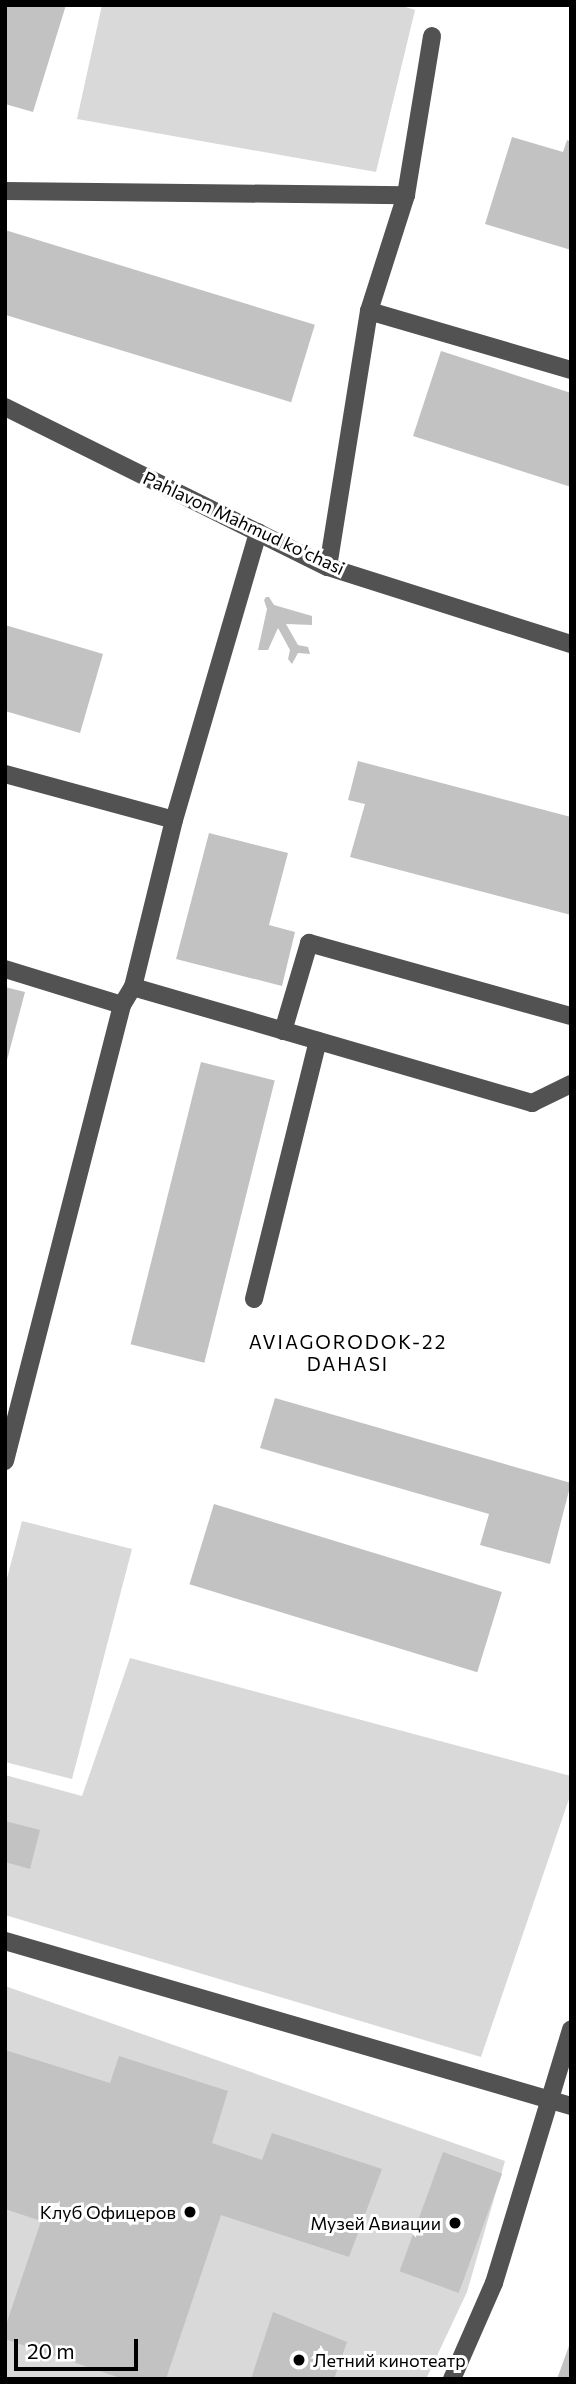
<!DOCTYPE html>
<meta charset="utf-8">
<style>
body{margin:0}
#map{position:relative;width:576px;height:2384px;overflow:hidden;background:#fff;font-family:Commissioner,sans-serif}
div>[style]{position:absolute}
[style*='--x']{left:calc(var(--x)*1px);top:calc(var(--y)*1px);width:calc(var(--w)*1px);rotate:calc(var(--a)*1deg)}
.green>*{inset:0;background:#d9d9d9}
.building>*{inset:0;background:#c2c2c2;transform-origin:0 0}
.minor>*{height:18px;margin:-9px;padding:0 9px;transform-origin:9px;border-radius:9px;background:#525252}
.dots>*{width:19px;height:19px;translate:-50% -50%;box-sizing:border-box;border:4px solid #fff;border-radius:50%}
span{translate:-50% -50%;white-space:nowrap;text-align:center;line-height:1.15;-webkit-text-stroke:6px #fff;paint-order:stroke}
.street-label{font-size:18px;color:#000}
.poi-label{font-size:18px;color:#000}
.right{translate:-100% -50%;text-align:right}
.left{translate:0 -50%;text-align:left}
.neighbourhood-label{font-size:19px;color:#000;letter-spacing:2px}
.frame{position:absolute;inset:0;border:7px solid #000;pointer-events:none}
.scale{position:absolute;left:14px;top:2339px;width:124px;height:32px;box-sizing:border-box;border:4px solid #000;border-top:0;padding-left:9px;font-size:21px;line-height:24px;white-space:nowrap;color:#000;-webkit-text-stroke:5px #fff;paint-order:stroke}
</style>
<div id="map">
<div class="green">
<div style="clip-path:polygon(102px 5px,399px 5px,415px 10px,376px 172px,77px 119px)"></div>
<div style="clip-path:polygon(22px 1521px,132px 1549px,72px 1779px,5px 1762px,5px 1586px)"></div>
<div style="clip-path:polygon(130px 1658px,571px 1776px,571px 1793px,481px 2057px,5px 1915px,5px 1775px,82px 1796px)"></div>
<div style="clip-path:polygon(5px 1986px,505px 2161px,467px 2292px,426px 2379px,5px 2379px)"></div>
</div>
<div class="building">
<div style="clip-path:polygon(5px 5px,66px 5px,33px 112px,5px 104px)"></div>
<div style="clip-path:polygon(512px 137px,563px 152px,567px 140px,571px 142px,571px 250px,485px 224px)"></div>
<div style="left:5px;top:230px;width:324px;height:81px;rotate:17deg"></div>
<div style="clip-path:polygon(441px 351px,571px 393px,571px 487px,413px 436px)"></div>
<div style="clip-path:polygon(266px 597px,269px 597px,274px 605px,312px 616px,312px 625px,286px 624px,298px 645px,308px 647px,310px 654px,298px 653px,292px 664px,288px 659px,290px 650px,278px 628px,268px 650px,258px 650px,267px 609px,264px 600px)"></div>
<div style="clip-path:polygon(5px 625px,103px 654px,80px 733px,5px 711px)"></div>
<div style="clip-path:polygon(358px 761px,571px 817px,571px 915px,350px 857px,365px 804px,348px 800px)"></div>
<div style="clip-path:polygon(209px 833px,288px 853px,269px 925px,295px 932px,282px 986px,176px 959px)"></div>
<div style="clip-path:polygon(5px 987px,25px 992px,6px 1064px,5px 1064px)"></div>
<div style="left:201px;top:1062px;width:76px;height:291px;rotate:14deg"></div>
<div style="clip-path:polygon(275px 1398px,571px 1483px,550px 1564px,480px 1545px,489px 1514px,260px 1448px)"></div>
<div style="left:214px;top:1504px;width:301px;height:84px;rotate:17deg"></div>
<div style="clip-path:polygon(5px 1821px,40px 1830px,30px 1869px,5px 1862px)"></div>
<div style="clip-path:polygon(5px 2050px,110px 2083px,119px 2056px,228px 2091px,212px 2143px,262px 2160px,272px 2133px,382px 2169px,349px 2257px,221px 2215px,166px 2379px,123px 2379px,5px 2339px,5px 2328px,41px 2221px,5px 2209px)"></div>
<div style="left:443px;top:2152px;width:63px;height:127px;rotate:20deg"></div>
<div style="clip-path:polygon(273px 2312px,347px 2342px,334px 2379px,251px 2379px)"></div>
<div style="clip-path:polygon(570px 2343px,571px 2379px,557px 2379px)"></div>
</div>
<div class="minor">
<div style="--x:5;--y:191;--w:401;--a:0.6"></div>
<div style="--x:369;--y:311;--w:210;--a:16.3"></div>
<div style="--x:5;--y:407;--w:360;--a:26.4"></div>
<div style="--x:328;--y:567;--w:255;--a:17.6"></div>
<div style="--x:328;--y:567;--w:259;--a:-80.9"></div>
<div style="--x:369;--y:311;--w:122;--a:-72.3"></div>
<div style="--x:406;--y:195;--w:161;--a:-80.7"></div>
<div style="--x:5;--y:774;--w:175;--a:15.2"></div>
<div style="--x:5;--y:969;--w:122;--a:17.1"></div>
<div style="--x:133;--y:987;--w:416;--a:16.2"></div>
<div style="--x:532;--y:1103;--w:43;--a:-26"></div>
<div style="--x:283;--y:1031;--w:92;--a:-73.5"></div>
<div style="--x:309;--y:943;--w:272;--a:15.6"></div>
<div style="--x:254;--y:1299;--w:266;--a:-76.1"></div>
<div style="--x:5;--y:1461;--w:471;--a:-75.6"></div>
<div style="--x:122;--y:1005;--w:21;--a:-59"></div>
<div style="--x:133;--y:987;--w:172;--a:-76.2"></div>
<div style="--x:174;--y:820;--w:300;--a:-73.7"></div>
<div style="--x:5;--y:1941;--w:590;--a:16.25"></div>
<div style="--x:452;--y:2379;--w:105;--a:-66.4"></div>
<div style="--x:494;--y:2283;--w:265;--a:-73.1"></div>
</div>
<div class="dots">
<div style="left:190px;top:2212px;background:#000"></div>
<div style="left:455px;top:2223px;background:#000"></div>
<div style="left:299px;top:2360px;background:#000"></div>
</div>
<div class="street-label">
<span style="left:244px;top:523px;rotate:25deg">Pahlavon Mahmud ko'chasi</span>
</div>
<div class="poi-label">
<span class="right" style="left:176px;top:2212px">Клуб Офицеров</span>
<span class="right" style="left:441px;top:2223px">Музей Авиации</span>
<span class="left" style="left:313px;top:2360px">Летний кинотеатр</span>
</div>
<div class="neighbourhood-label">
<span style="left:348px;top:1353px">AVIAGORODOK-22<br>DAHASI</span>
</div>
<div class="frame"></div>
<div class="scale">20 m</div>
</div>
